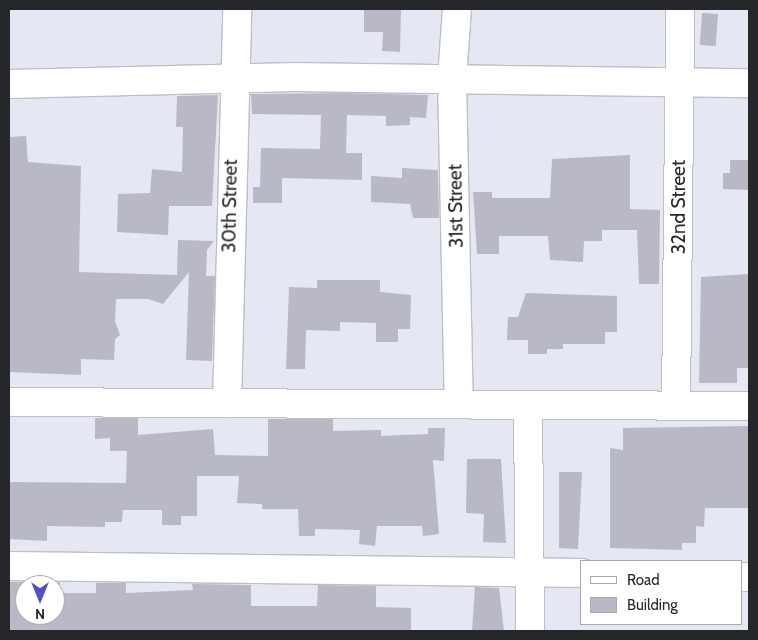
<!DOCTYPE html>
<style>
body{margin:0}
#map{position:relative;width:758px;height:640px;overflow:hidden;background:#e5e7f2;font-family:Cabin,sans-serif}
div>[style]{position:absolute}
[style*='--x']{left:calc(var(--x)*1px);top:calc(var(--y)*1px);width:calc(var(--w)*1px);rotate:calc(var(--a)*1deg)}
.building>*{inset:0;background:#b8b9c4;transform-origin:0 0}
.roads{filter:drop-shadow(1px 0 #bcbec8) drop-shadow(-1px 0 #bcbec8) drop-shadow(0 1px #bcbec8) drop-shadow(0 -1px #bcbec8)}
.minor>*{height:28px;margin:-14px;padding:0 14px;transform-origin:14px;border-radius:14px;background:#fff}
span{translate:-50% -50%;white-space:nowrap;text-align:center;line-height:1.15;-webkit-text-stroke:4.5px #fff;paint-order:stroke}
.street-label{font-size:19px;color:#26272b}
.frame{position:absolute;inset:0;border:10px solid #26272b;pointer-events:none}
.legend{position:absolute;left:580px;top:560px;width:162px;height:65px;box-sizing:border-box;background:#fff;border:1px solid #a8a9aa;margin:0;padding:6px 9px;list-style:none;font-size:15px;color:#26272b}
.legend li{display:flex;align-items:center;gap:10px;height:25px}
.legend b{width:25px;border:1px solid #a8a9aa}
.north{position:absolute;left:15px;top:575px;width:50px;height:50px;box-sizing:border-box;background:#fff;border:1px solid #a8a9aa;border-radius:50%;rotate:180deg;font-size:14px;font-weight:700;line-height:20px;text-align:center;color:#26272b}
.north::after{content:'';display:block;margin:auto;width:18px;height:22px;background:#5450c7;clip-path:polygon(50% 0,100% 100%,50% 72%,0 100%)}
</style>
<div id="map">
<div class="building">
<div style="clip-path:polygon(364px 9px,401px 9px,400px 52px,382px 51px,383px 32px,364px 32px)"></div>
<div style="left:702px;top:13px;width:16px;height:32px;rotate:4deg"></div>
<div style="clip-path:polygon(347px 93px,428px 95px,426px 118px,410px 117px,410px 125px,386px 126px,386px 116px,347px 115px,346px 153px,362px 153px,362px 180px,282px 178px,282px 203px,253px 203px,253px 187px,260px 187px,261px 148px,320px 149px,321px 115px,252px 114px,251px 94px)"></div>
<div style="clip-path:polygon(218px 95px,212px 206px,169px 206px,168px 235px,117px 232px,118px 194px,150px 193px,152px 169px,182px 172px,183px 127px,176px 127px,177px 96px)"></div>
<div style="clip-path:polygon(26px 136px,28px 162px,81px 166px,79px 272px,177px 275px,178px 240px,214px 241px,207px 250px,206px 276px,215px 276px,212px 361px,186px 360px,189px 272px,163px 304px,148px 299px,116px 299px,115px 321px,120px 335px,115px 339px,114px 360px,81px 359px,81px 375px,9px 372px,9px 137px)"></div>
<div style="clip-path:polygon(630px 155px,630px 209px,660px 210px,659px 284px,639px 284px,637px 230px,602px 230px,602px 241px,584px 241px,583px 262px,550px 260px,548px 236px,499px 236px,499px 254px,477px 254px,473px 192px,492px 192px,492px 198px,550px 198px,552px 159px)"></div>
<div style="clip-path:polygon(730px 160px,749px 160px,749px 190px,723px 189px,723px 173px,730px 173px)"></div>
<div style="clip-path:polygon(402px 168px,438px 170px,439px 218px,413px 218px,410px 204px,371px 202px,371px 176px,402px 178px)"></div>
<div style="clip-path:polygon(749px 274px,749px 368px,737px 368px,737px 383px,699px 383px,701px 277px)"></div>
<div style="clip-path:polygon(317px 280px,380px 280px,380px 292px,411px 295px,410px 329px,398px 329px,398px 342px,376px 342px,376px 323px,340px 322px,340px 331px,306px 330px,305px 369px,286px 369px,289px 287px,317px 288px)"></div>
<div style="clip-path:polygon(526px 293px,617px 296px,617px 332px,605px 332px,605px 344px,563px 344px,563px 349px,547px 349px,547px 354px,528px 354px,528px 340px,507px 340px,508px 317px,518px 317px)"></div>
<div style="clip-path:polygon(95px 418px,138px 418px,138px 435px,213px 429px,215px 455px,268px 456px,268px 419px,333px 419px,333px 431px,381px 430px,381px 436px,428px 434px,428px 428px,445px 428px,444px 461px,433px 460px,439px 534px,423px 536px,422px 526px,377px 526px,375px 546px,359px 544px,360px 530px,315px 529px,315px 536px,299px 536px,298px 509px,262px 509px,262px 504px,237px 503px,239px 476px,197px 476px,197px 516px,181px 516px,181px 525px,162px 525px,162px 510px,123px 510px,122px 522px,105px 522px,105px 527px,47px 526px,47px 541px,9px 539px,9px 482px,126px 483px,127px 451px,110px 451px,110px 438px,95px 439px)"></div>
<div style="clip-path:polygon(749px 426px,749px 508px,705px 508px,704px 527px,696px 526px,696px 543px,682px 543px,682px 550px,610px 548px,610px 448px,623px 450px,623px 428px)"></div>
<div style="clip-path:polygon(467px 459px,501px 459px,506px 543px,483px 542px,484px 514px,466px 513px)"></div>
<div style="clip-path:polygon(559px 472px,582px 472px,578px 549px,559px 548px)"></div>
<div style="clip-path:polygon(evenodd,9px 582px,60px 582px,60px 593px,96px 593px,96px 583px,126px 583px,126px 593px,193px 590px,192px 584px,251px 585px,251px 606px,317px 606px,318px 585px,376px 586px,376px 607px,411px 608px,411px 631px,9px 631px,9px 582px,25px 585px,55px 585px,55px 615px,25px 615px,25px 585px)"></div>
<div style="clip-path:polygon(475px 587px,499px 588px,504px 631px,472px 631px)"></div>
</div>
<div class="roads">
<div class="minor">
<div style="--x:457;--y:9;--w:70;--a:94.1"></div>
<div style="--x:452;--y:79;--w:325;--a:88.8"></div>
<div style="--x:9;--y:84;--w:286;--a:-1.4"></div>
<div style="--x:295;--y:77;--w:454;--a:0.8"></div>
<div style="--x:9;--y:402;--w:740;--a:0.31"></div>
<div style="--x:227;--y:403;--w:394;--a:-88.5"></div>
<div style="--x:528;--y:405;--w:226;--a:89.5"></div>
<div style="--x:676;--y:405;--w:396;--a:-89.4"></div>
<div style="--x:9;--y:566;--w:573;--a:0.7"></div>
<div style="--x:742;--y:577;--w:7;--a:0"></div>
</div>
</div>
<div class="street-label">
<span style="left:230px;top:206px;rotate:-89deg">30th Street</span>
<span style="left:456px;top:206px;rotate:-91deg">31st Street</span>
<span style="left:679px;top:207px;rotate:-90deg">32nd Street</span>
</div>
<div class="frame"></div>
<ul class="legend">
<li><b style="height:6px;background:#fff"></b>Road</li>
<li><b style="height:14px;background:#b8b9c4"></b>Building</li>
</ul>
<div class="north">N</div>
</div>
